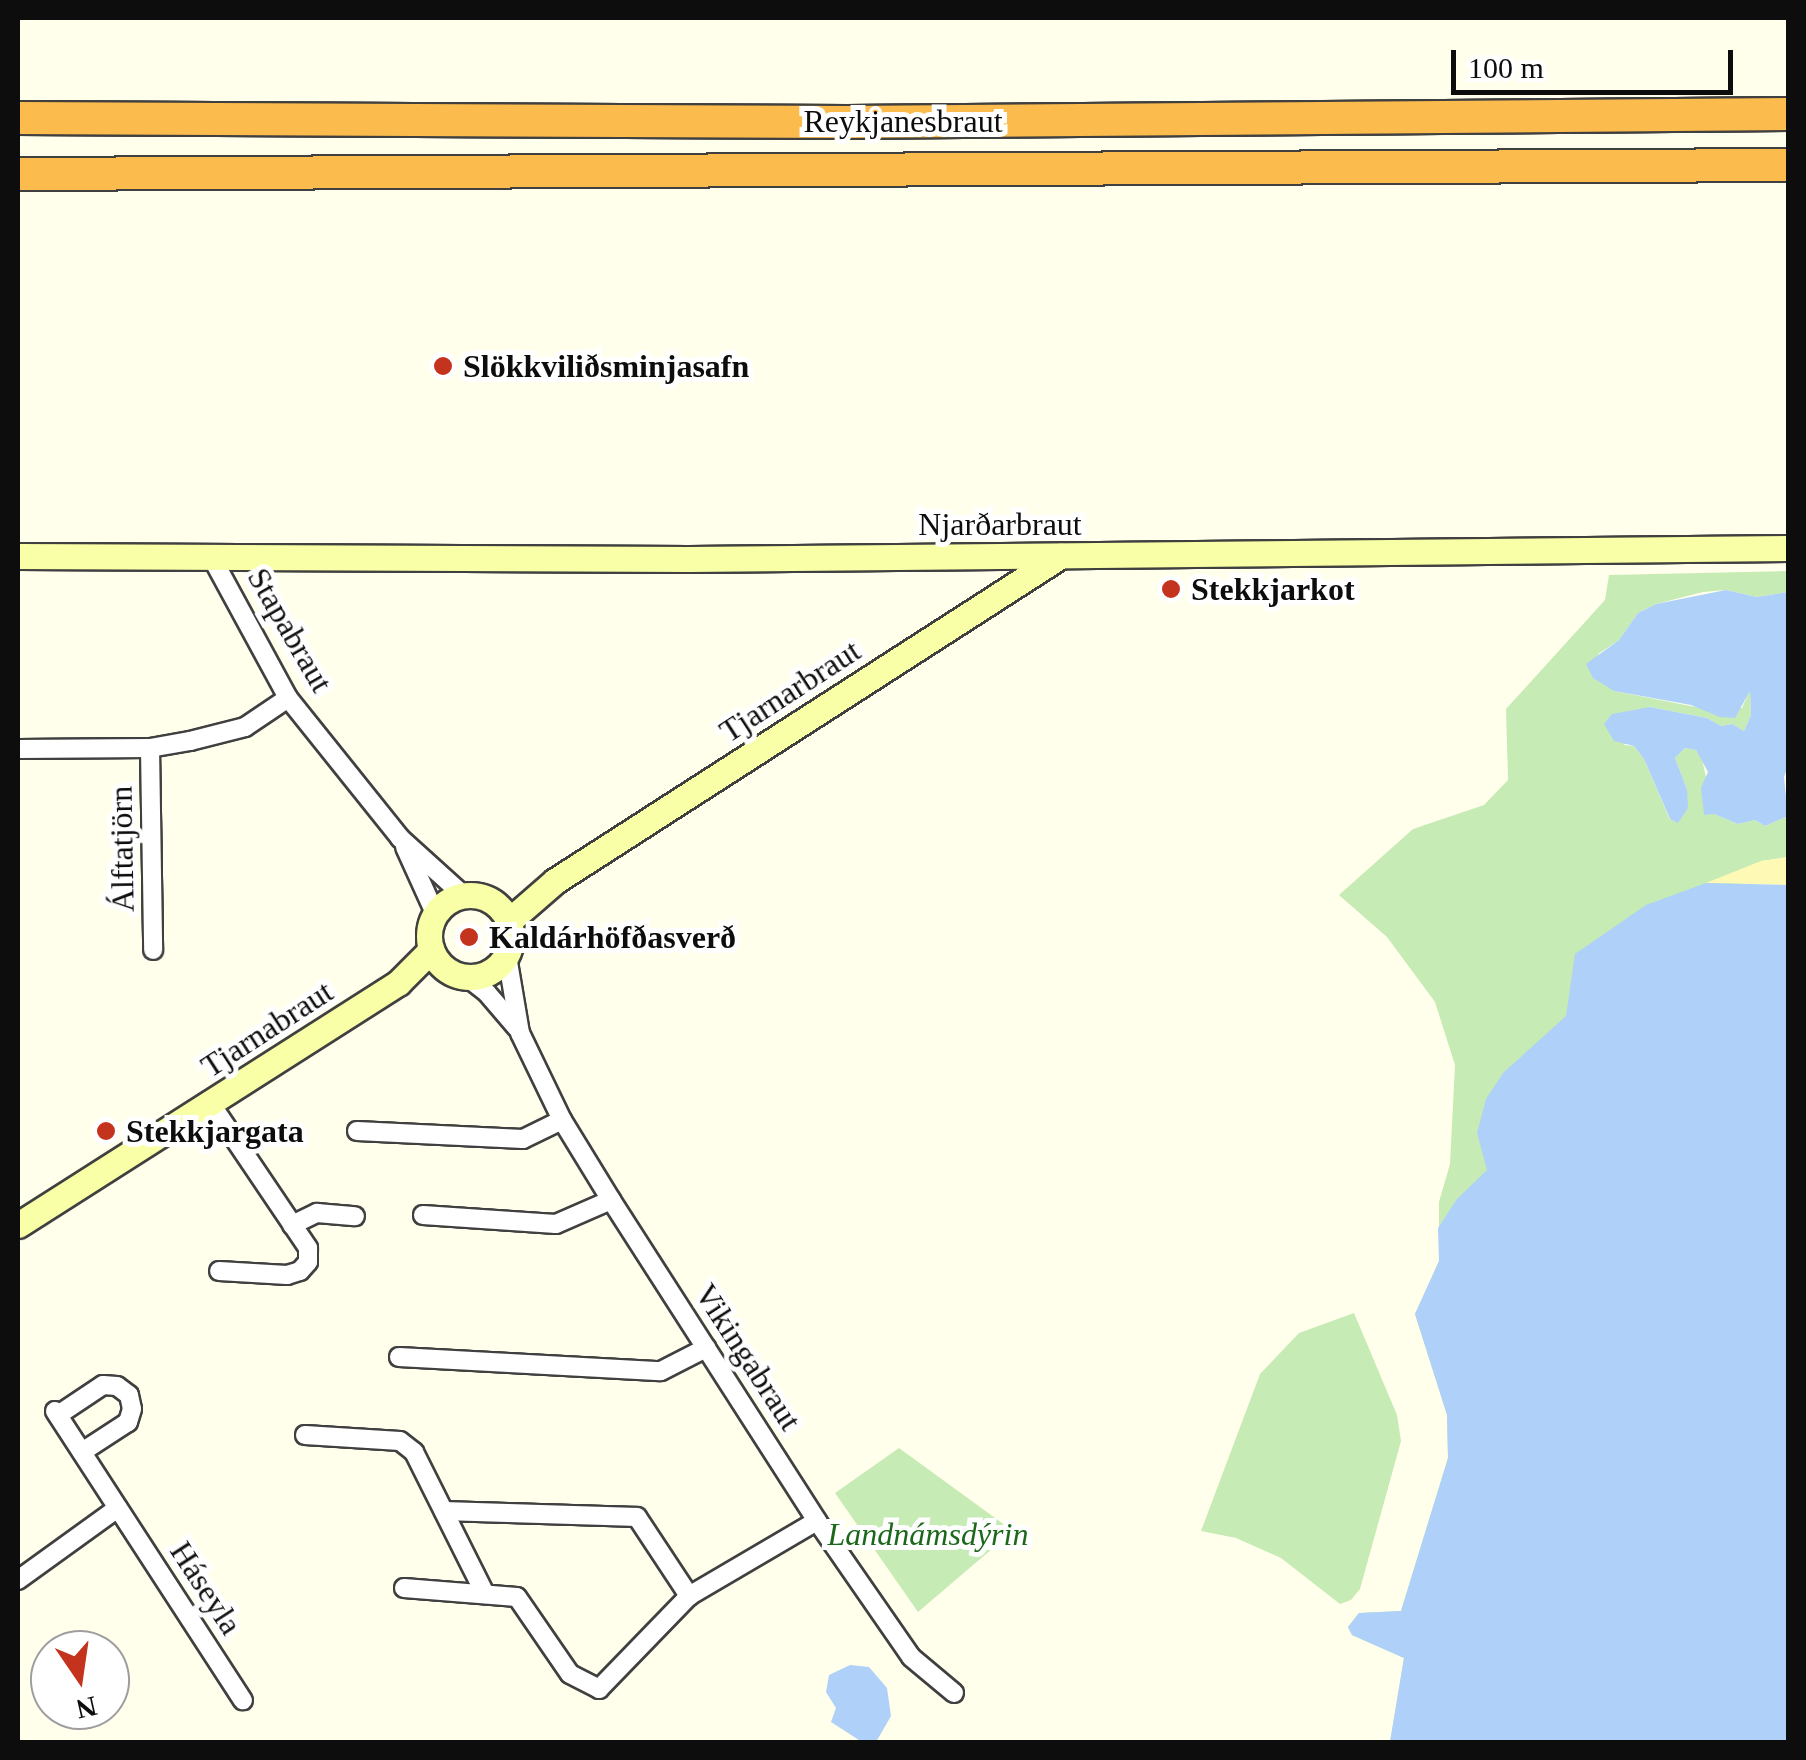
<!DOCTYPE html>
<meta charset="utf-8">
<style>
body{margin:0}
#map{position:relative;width:1806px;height:1760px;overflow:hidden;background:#ffffec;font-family:Georgia,serif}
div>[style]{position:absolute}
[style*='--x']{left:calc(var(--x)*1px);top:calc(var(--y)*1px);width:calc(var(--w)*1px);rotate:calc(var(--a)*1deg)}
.green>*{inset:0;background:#c7ebb4}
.sand>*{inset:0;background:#fefab6}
.water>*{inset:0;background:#aed0f9}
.roads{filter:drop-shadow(2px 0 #404040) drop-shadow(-2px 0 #404040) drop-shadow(0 2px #404040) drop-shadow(0 -2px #404040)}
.street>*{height:18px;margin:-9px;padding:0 9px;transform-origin:9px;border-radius:9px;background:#fff}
.secondary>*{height:25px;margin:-12.5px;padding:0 12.5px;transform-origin:12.5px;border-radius:12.5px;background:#f9ffa7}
.secondary>.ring{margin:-12.5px;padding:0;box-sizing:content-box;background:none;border:25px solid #f9ffa7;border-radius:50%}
.highway>*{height:32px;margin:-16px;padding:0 16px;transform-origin:16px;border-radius:16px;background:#fcbc4d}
.dots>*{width:28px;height:28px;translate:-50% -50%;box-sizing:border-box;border:5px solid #fff;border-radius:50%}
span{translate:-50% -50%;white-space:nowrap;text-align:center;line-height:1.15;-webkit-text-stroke:10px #fff;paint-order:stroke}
.street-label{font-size:32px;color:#0d0d0d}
.poi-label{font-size:32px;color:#0d0d0d;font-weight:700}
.left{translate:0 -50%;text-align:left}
.park-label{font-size:32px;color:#1c681a;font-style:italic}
.frame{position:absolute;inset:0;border:20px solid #0d0d0d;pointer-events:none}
.north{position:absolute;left:30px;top:1630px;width:100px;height:100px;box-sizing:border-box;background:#fff;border:2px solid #9e9e9e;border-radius:50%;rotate:167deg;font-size:28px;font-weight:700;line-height:40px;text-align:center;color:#0d0d0d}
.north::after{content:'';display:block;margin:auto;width:35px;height:45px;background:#c4331d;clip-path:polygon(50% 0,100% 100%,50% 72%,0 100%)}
.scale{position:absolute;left:1451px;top:50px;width:282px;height:45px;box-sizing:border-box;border:5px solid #0d0d0d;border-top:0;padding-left:12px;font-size:30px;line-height:35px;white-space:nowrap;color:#0d0d0d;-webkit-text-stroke:8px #fff;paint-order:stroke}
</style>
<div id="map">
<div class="green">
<div style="clip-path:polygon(1788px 571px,1788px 592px,1757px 597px,1726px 590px,1703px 592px,1656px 604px,1638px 613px,1619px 640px,1598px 654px,1614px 691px,1711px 710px,1742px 708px,1750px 690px,1751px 715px,1744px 731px,1732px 724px,1721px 726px,1707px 718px,1650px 707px,1624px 745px,1634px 746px,1644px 759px,1670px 820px,1687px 789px,1675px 758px,1685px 748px,1696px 750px,1702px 759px,1714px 814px,1738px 824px,1755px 820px,1765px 826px,1788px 816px,1788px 857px,1761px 861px,1754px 886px,1788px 885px,1788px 1742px,1390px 1742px,1404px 1658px,1352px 1635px,1348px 1627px,1359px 1613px,1401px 1611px,1448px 1458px,1447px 1415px,1415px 1314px,1439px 1261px,1439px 1202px,1450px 1164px,1455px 1065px,1435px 1002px,1387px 937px,1339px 895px,1413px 829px,1484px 805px,1508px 780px,1506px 709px,1605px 600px,1609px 575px)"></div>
<div style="clip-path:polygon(1354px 1313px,1397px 1415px,1401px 1441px,1360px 1589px,1351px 1600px,1340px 1604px,1281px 1558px,1236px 1538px,1201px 1531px,1260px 1374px,1299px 1333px)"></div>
<div style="clip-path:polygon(899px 1448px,1013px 1531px,918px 1612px,835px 1493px)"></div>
</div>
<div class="sand">
<div style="clip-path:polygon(1788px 857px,1788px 885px,1706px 883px,1761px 861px)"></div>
</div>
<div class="water">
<div style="clip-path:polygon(1726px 590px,1757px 597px,1788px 592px,1788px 767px,1784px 777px,1788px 816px,1765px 826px,1755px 820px,1738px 824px,1714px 814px,1704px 815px,1701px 788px,1708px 772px,1696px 750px,1685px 748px,1675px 758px,1687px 789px,1688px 808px,1678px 823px,1670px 819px,1644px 759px,1634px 746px,1614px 741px,1604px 724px,1612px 714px,1650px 707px,1707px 718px,1721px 726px,1732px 724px,1744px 731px,1751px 715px,1750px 691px,1735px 718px,1720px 717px,1691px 705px,1614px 691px,1593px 678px,1586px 664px,1619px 640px,1638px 613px,1656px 604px)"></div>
<div style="clip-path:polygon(1706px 883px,1788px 885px,1788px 1742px,1390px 1742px,1404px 1658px,1352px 1635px,1348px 1627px,1359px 1613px,1401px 1611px,1448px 1458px,1447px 1415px,1415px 1314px,1439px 1261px,1438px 1228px,1457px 1199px,1487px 1170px,1477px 1133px,1486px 1099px,1503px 1073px,1566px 1016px,1575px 954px,1646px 905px)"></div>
<div style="clip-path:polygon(850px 1665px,869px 1667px,887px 1688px,891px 1716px,876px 1742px,862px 1742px,831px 1722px,836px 1708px,826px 1692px,829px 1675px)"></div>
</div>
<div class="roads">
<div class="street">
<div style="--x:211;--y:556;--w:162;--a:61.5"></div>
<div style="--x:288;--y:698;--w:179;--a:51.3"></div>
<div style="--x:400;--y:838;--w:85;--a:42.1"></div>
<div style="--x:150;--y:748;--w:202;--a:89.1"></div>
<div style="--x:18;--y:749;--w:132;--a:-0.4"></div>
<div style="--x:150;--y:748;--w:41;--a:-9.9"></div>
<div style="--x:190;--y:741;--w:57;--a:-14.3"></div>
<div style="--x:245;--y:727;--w:52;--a:-34"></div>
<div style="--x:405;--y:847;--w:72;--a:65.6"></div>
<div style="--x:507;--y:956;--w:78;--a:80.4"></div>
<div style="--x:520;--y:1033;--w:97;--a:64.2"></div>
<div style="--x:562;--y:1120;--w:94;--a:58.5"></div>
<div style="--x:611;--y:1200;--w:381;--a:57.3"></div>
<div style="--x:817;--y:1521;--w:165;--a:55.3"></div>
<div style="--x:911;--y:1657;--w:56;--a:39.9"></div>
<div style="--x:468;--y:978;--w:24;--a:38"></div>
<div style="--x:487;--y:993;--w:46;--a:49.4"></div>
<div style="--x:211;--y:1104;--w:174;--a:56"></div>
<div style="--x:308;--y:1248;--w:14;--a:90"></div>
<div style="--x:308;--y:1262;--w:12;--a:132"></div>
<div style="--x:300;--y:1271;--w:14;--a:163"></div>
<div style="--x:287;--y:1275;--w:68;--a:-176.6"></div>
<div style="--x:357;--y:1131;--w:166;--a:2.8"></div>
<div style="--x:523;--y:1139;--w:43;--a:-26"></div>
<div style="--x:423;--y:1215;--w:133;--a:3.9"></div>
<div style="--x:556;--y:1224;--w:60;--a:-23.6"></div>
<div style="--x:292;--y:1225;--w:28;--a:-26"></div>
<div style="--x:317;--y:1213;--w:38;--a:5"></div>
<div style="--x:399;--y:1357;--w:262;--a:3.1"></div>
<div style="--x:661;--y:1371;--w:51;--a:-27.1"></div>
<div style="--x:55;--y:1411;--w:345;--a:57"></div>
<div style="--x:58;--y:1415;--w:54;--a:-33.7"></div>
<div style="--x:103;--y:1385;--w:14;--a:4"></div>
<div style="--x:117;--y:1386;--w:15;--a:37"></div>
<div style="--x:129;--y:1395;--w:14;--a:78"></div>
<div style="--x:132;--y:1409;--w:14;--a:107"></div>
<div style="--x:128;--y:1422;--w:55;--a:146.9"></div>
<div style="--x:305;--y:1435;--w:95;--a:3.6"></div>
<div style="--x:400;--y:1441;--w:18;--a:38"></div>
<div style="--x:414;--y:1452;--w:159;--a:63.4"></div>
<div style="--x:444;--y:1511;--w:193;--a:1.8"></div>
<div style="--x:637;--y:1517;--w:95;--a:56.6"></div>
<div style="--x:18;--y:1580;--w:123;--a:-35.8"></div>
<div style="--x:404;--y:1588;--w:113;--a:4.6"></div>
<div style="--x:517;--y:1597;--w:93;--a:55.5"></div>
<div style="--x:570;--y:1674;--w:33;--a:27"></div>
<div style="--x:599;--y:1689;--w:129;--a:-45.9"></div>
<div style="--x:689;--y:1596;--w:148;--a:-30.4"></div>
</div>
<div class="secondary">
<div style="--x:18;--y:556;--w:671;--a:0.26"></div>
<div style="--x:689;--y:559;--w:1099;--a:-0.57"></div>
<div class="ring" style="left:429px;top:895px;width:57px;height:57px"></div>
<div style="--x:509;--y:921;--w:61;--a:-41"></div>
<div style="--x:555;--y:881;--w:601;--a:-32.76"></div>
<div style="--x:18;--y:1225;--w:451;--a:-32.5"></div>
<div style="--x:398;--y:983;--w:47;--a:-45"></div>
</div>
<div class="highway">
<div style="--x:18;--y:118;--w:829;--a:0.28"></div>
<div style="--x:847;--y:122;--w:941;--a:-0.49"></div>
<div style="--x:18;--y:174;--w:1770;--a:-0.29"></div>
</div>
</div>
<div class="dots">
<div style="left:443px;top:366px;background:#c4331d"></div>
<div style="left:1171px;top:589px;background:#c4331d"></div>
<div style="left:469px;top:937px;background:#c4331d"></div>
<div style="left:106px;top:1131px;background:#c4331d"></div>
</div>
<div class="street-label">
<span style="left:903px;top:121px">Reykjanesbraut</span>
<span style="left:1000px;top:524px">Njarðarbraut</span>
<span style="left:290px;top:630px;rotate:60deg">Stapabraut</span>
<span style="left:790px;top:691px;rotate:-33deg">Tjarnarbraut</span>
<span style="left:122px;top:849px;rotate:-91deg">Álftatjörn</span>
<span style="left:267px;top:1029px;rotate:-33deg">Tjarnabraut</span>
<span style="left:748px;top:1357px;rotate:57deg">Vikingabraut</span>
<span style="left:206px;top:1588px;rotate:57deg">Háseyla</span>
</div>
<div class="poi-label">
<span class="left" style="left:463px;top:366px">Slökkviliðsminjasafn</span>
<span class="left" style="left:1191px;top:589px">Stekkjarkot</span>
<span class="left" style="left:489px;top:937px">Kaldárhöfðasverð</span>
<span class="left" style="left:126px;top:1131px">Stekkjargata</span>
</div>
<div class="park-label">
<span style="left:928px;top:1534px">Landnámsdýrin</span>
</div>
<div class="frame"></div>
<div class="north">N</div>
<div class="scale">100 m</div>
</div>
